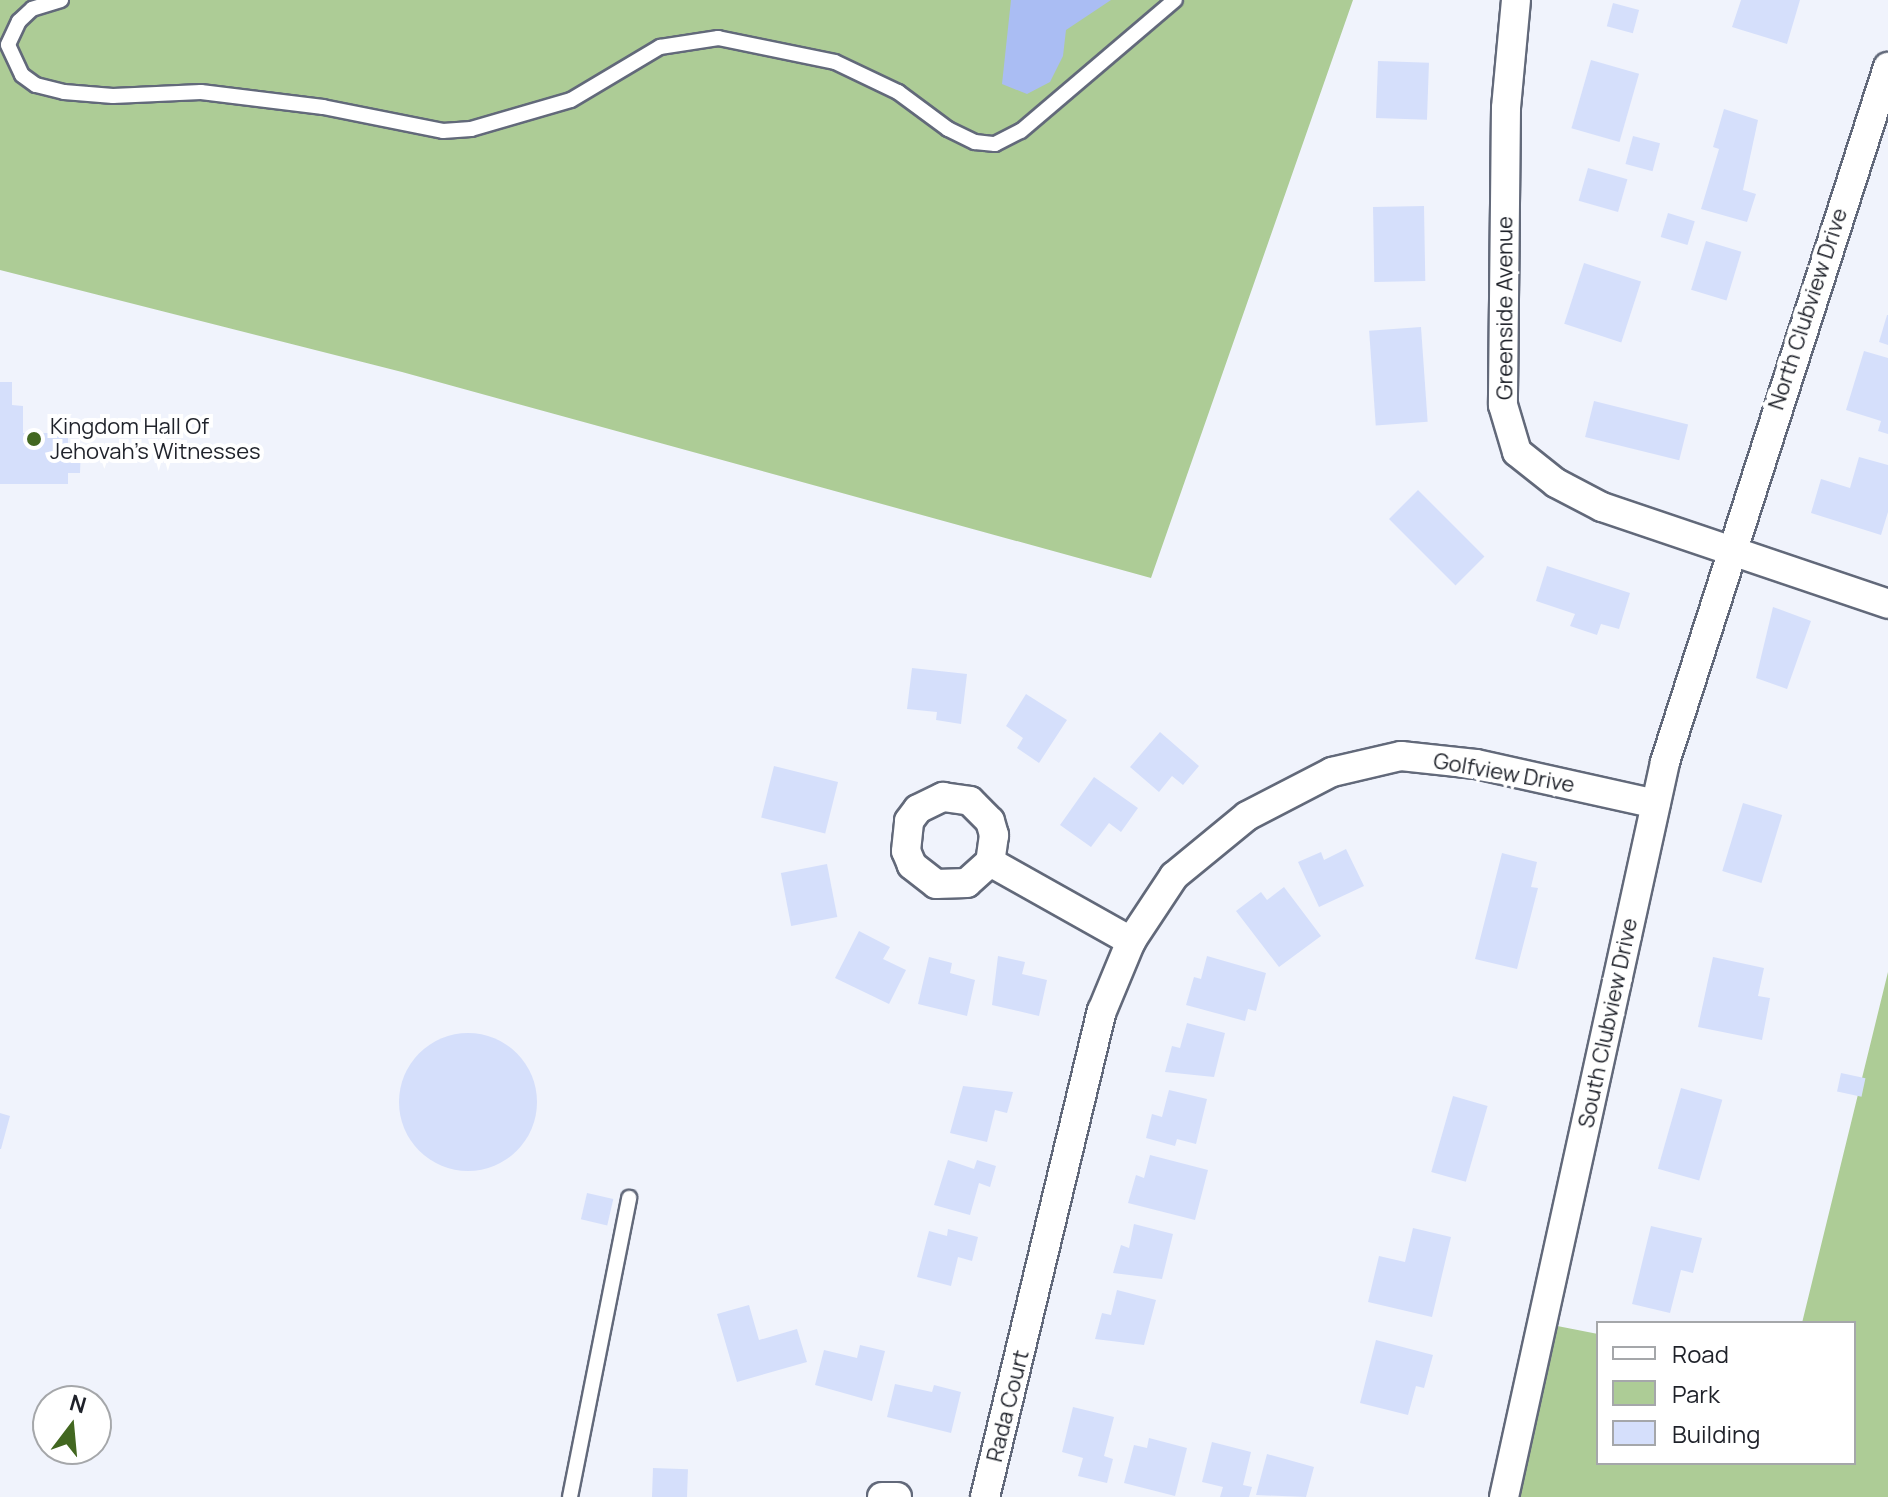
<!DOCTYPE html>
<style>
body{margin:0}
#map{position:relative;width:1888px;height:1497px;overflow:hidden;background:#f0f3fc;font-family:Manrope,sans-serif}
div>[style]{position:absolute}
[style*='--x']{left:calc(var(--x)*1px);top:calc(var(--y)*1px);width:calc(var(--w)*1px);rotate:calc(var(--a)*1deg)}
.green>*{inset:0;background:#adcc96}
.water>*{inset:0;background:#aabdf3}
.building>*{inset:0;background:#d5dffb;transform-origin:0 0}
.round{border-radius:50%}
.roads{filter:drop-shadow(2px 0 #62697a) drop-shadow(-2px 0 #62697a) drop-shadow(0 2px #62697a) drop-shadow(0 -2px #62697a)}
.lane>*{height:14px;margin:-7px;padding:0 7px;transform-origin:7px;border-radius:7px;background:#fff}
.street>*{height:28px;margin:-14px;padding:0 14px;transform-origin:14px;border-radius:14px;background:#fff}
.dots>*{width:22px;height:22px;translate:-50% -50%;box-sizing:border-box;border:4px solid #fff;border-radius:50%}
span{translate:-50% -50%;white-space:nowrap;text-align:center;line-height:1.15;-webkit-text-stroke:8px #fff;paint-order:stroke}
.street-label{font-size:22px;color:#1f222a}
.poi-label{font-size:22px;color:#1f222a}
.left{translate:0 -50%;text-align:left}
.legend{position:absolute;left:1596px;top:1321px;width:260px;height:144px;box-sizing:border-box;background:#fff;border:2px solid #a5a7aa;margin:0;padding:10px 14px;list-style:none;font-size:24px;color:#1f222a}
.legend li{display:flex;align-items:center;gap:16px;height:40px}
.legend b{width:40px;border:2px solid #a5a7aa}
.north{position:absolute;left:32px;top:1385px;width:80px;height:80px;box-sizing:border-box;background:#fff;border:2px solid #a5a7aa;border-radius:50%;rotate:16deg;font-size:22px;font-weight:700;line-height:32px;text-align:center;color:#1f222a}
.north::after{content:'';display:block;margin:auto;width:28px;height:36px;background:#426720;clip-path:polygon(50% 0,100% 100%,50% 72%,0 100%)}
</style>
<div id="map">
<div class="green">
<div style="clip-path:polygon(0 0,1353px 0,1151px 578px,402px 372px,0 270px)"></div>
<div style="clip-path:polygon(1888px 972px,1888px 1497px,1504px 1497px,1542px 1323px,1598px 1334px,1598px 1463px,1854px 1463px,1854px 1323px,1802px 1323px)"></div>
</div>
<div class="water">
<div style="clip-path:polygon(1011px 0,1111px 0,1066px 30px,1063px 56px,1050px 82px,1027px 94px,1002px 84px)"></div>
</div>
<div class="building">
<div style="clip-path:polygon(1741px 0,1800px 0,1787px 44px,1732px 27px)"></div>
<div style="left:1613px;top:3px;width:27px;height:24px;rotate:15deg"></div>
<div style="left:1591px;top:60px;width:50px;height:71px;rotate:16deg"></div>
<div style="left:1378px;top:61px;width:51px;height:57px;rotate:2deg"></div>
<div style="clip-path:polygon(1724px 109px,1758px 120px,1743px 190px,1756px 194px,1747px 222px,1701px 209px,1719px 149px,1713px 147px)"></div>
<div style="left:1633px;top:136px;width:28px;height:29px;rotate:15deg"></div>
<div style="left:1588px;top:168px;width:41px;height:34px;rotate:16deg"></div>
<div style="left:1424px;top:206px;width:75px;height:51px;rotate:89deg"></div>
<div style="left:1668px;top:213px;width:28px;height:25px;rotate:17deg"></div>
<div style="left:1706px;top:241px;width:37px;height:51px;rotate:17deg"></div>
<div style="left:1584px;top:263px;width:60px;height:64px;rotate:18deg"></div>
<div style="clip-path:polygon(1887px 315px,1888px 315px,1888px 345px,1879px 342px)"></div>
<div style="left:1421px;top:327px;width:95px;height:52px;rotate:86deg"></div>
<div style="clip-path:polygon(1864px 351px,1888px 358px,1888px 434px,1878px 431px,1881px 421px,1846px 410px)"></div>
<div style="clip-path:polygon(0 382px,12px 382px,12px 405px,23px 406px,23px 433px,68px 433px,68px 445px,81px 445px,80px 473px,68px 473px,68px 484px,0 484px)"></div>
<div style="left:1594px;top:401px;width:97px;height:37px;rotate:14deg"></div>
<div style="clip-path:polygon(1859px 457px,1888px 465px,1888px 512px,1881px 535px,1811px 513px,1821px 479px,1850px 488px)"></div>
<div style="left:1418px;top:490px;width:94px;height:41px;rotate:45deg"></div>
<div style="clip-path:polygon(1547px 566px,1630px 593px,1619px 629px,1601px 624px,1597px 635px,1570px 626px,1575px 614px,1536px 601px)"></div>
<div style="clip-path:polygon(1773px 607px,1811px 621px,1787px 689px,1756px 678px)"></div>
<div style="clip-path:polygon(912px 668px,967px 674px,961px 724px,936px 720px,937px 712px,907px 709px)"></div>
<div style="clip-path:polygon(1026px 694px,1067px 720px,1039px 763px,1017px 748px,1023px 738px,1006px 726px)"></div>
<div style="clip-path:polygon(1160px 732px,1199px 766px,1183px 785px,1172px 776px,1159px 792px,1130px 767px)"></div>
<div style="left:774px;top:766px;width:66px;height:53px;rotate:14deg"></div>
<div style="clip-path:polygon(1094px 777px,1138px 808px,1121px 832px,1109px 823px,1091px 847px,1060px 825px)"></div>
<div style="left:1743px;top:803px;width:41px;height:71px;rotate:17deg"></div>
<div style="clip-path:polygon(1346px 849px,1364px 886px,1319px 907px,1298px 862px,1321px 852px,1324px 860px)"></div>
<div style="clip-path:polygon(1502px 853px,1537px 862px,1531px 887px,1538px 888px,1517px 969px,1475px 959px)"></div>
<div style="left:827px;top:864px;width:54px;height:47px;rotate:79deg"></div>
<div style="clip-path:polygon(1284px 887px,1321px 936px,1279px 967px,1236px 911px,1261px 892px,1267px 900px)"></div>
<div style="clip-path:polygon(859px 931px,890px 947px,883px 959px,906px 970px,889px 1004px,835px 978px)"></div>
<div style="clip-path:polygon(998px 956px,1025px 962px,1022px 974px,1047px 980px,1039px 1016px,992px 1005px)"></div>
<div style="clip-path:polygon(1207px 956px,1266px 973px,1256px 1011px,1248px 1009px,1245px 1021px,1186px 1005px,1194px 977px,1201px 979px)"></div>
<div style="clip-path:polygon(929px 957px,952px 963px,950px 973px,975px 980px,967px 1016px,918px 1004px)"></div>
<div style="clip-path:polygon(1713px 957px,1764px 968px,1758px 996px,1770px 998px,1762px 1040px,1698px 1027px)"></div>
<div style="clip-path:polygon(1187px 1023px,1225px 1033px,1214px 1077px,1165px 1072px,1172px 1046px,1180px 1048px)"></div>
<div class="round" style="left:399px;top:1033px;width:138px;height:138px"></div>
<div style="left:1841px;top:1073px;width:25px;height:19px;rotate:12deg"></div>
<div style="clip-path:polygon(963px 1086px,1013px 1092px,1007px 1113px,995px 1110px,987px 1142px,950px 1133px)"></div>
<div style="left:1681px;top:1088px;width:43px;height:84px;rotate:16deg"></div>
<div style="clip-path:polygon(1169px 1090px,1207px 1099px,1196px 1144px,1177px 1139px,1175px 1146px,1146px 1138px,1152px 1114px,1162px 1117px)"></div>
<div style="left:1453px;top:1096px;width:36px;height:79px;rotate:16deg"></div>
<div style="clip-path:polygon(0 1113px,10px 1116px,1px 1149px,0 1149px)"></div>
<div style="clip-path:polygon(1150px 1155px,1208px 1170px,1195px 1220px,1128px 1203px,1136px 1175px,1144px 1178px)"></div>
<div style="clip-path:polygon(948px 1160px,974px 1169px,977px 1160px,996px 1166px,990px 1187px,979px 1183px,970px 1215px,934px 1205px)"></div>
<div style="left:587px;top:1193px;width:27px;height:27px;rotate:13deg"></div>
<div style="clip-path:polygon(1134px 1224px,1173px 1234px,1162px 1279px,1113px 1273px,1121px 1245px,1129px 1248px)"></div>
<div style="clip-path:polygon(1651px 1226px,1702px 1238px,1693px 1273px,1681px 1270px,1670px 1313px,1632px 1304px)"></div>
<div style="clip-path:polygon(1413px 1228px,1451px 1237px,1432px 1317px,1368px 1302px,1379px 1256px,1405px 1262px)"></div>
<div style="clip-path:polygon(948px 1229px,978px 1237px,972px 1261px,958px 1257px,951px 1286px,917px 1277px,929px 1231px,947px 1236px)"></div>
<div style="clip-path:polygon(1117px 1290px,1156px 1300px,1144px 1345px,1095px 1339px,1102px 1313px,1111px 1315px)"></div>
<div style="clip-path:polygon(749px 1305px,759px 1340px,797px 1329px,807px 1362px,737px 1382px,717px 1314px)"></div>
<div style="clip-path:polygon(1376px 1340px,1433px 1355px,1424px 1388px,1416px 1386px,1408px 1415px,1360px 1403px)"></div>
<div style="clip-path:polygon(860px 1345px,885px 1351px,872px 1401px,815px 1385px,824px 1350px,857px 1358px)"></div>
<div style="clip-path:polygon(895px 1384px,932px 1392px,934px 1385px,961px 1392px,951px 1433px,887px 1417px)"></div>
<div style="clip-path:polygon(1073px 1407px,1114px 1417px,1104px 1456px,1113px 1459px,1107px 1483px,1078px 1476px,1083px 1458px,1062px 1452px)"></div>
<div style="clip-path:polygon(1149px 1438px,1187px 1448px,1175px 1496px,1124px 1483px,1134px 1445px,1147px 1448px)"></div>
<div style="clip-path:polygon(1212px 1442px,1251px 1452px,1243px 1485px,1252px 1487px,1249px 1497px,1220px 1497px,1223px 1487px,1202px 1482px)"></div>
<div style="clip-path:polygon(1267px 1454px,1314px 1467px,1306px 1497px,1256px 1495px)"></div>
<div style="left:653px;top:1468px;width:35px;height:29px;rotate:2deg"></div>
</div>
<div class="roads">
<div class="lane">
<div style="--x:61;--y:0;--w:30;--a:163"></div>
<div style="--x:32;--y:9;--w:18;--a:137"></div>
<div style="--x:19;--y:21;--w:26;--a:115"></div>
<div style="--x:8;--y:45;--w:33;--a:65"></div>
<div style="--x:22;--y:75;--w:17;--a:36"></div>
<div style="--x:36;--y:85;--w:29;--a:14"></div>
<div style="--x:64;--y:92;--w:49;--a:4.7"></div>
<div style="--x:113;--y:96;--w:88;--a:-2.6"></div>
<div style="--x:201;--y:92;--w:123;--a:7"></div>
<div style="--x:323;--y:107;--w:122;--a:11.3"></div>
<div style="--x:443;--y:131;--w:28;--a:-4"></div>
<div style="--x:471;--y:129;--w:104;--a:-16.2"></div>
<div style="--x:571;--y:100;--w:104;--a:-30.8"></div>
<div style="--x:660;--y:47;--w:59;--a:-8.8"></div>
<div style="--x:718;--y:38;--w:119;--a:11.6"></div>
<div style="--x:835;--y:62;--w:70;--a:25.5"></div>
<div style="--x:898;--y:92;--w:62;--a:36.5"></div>
<div style="--x:948;--y:129;--w:30;--a:26"></div>
<div style="--x:975;--y:142;--w:20;--a:6"></div>
<div style="--x:995;--y:144;--w:29;--a:-27"></div>
<div style="--x:1021;--y:131;--w:202;--a:-40.4"></div>
<div style="--x:570;--y:1497;--w:305;--a:-78.8"></div>
</div>
<div class="street">
<div style="--x:1516;--y:0;--w:108;--a:95.3"></div>
<div style="--x:1506;--y:108;--w:297;--a:90.6"></div>
<div style="--x:1503;--y:405;--w:49;--a:73.4"></div>
<div style="--x:1517;--y:452;--w:50;--a:38.5"></div>
<div style="--x:1556;--y:483;--w:52;--a:27.6"></div>
<div style="--x:1602;--y:507;--w:302;--a:18.7"></div>
<div style="--x:990;--y:862;--w:31;--a:138"></div>
<div style="--x:967;--y:883;--w:31;--a:178"></div>
<div style="--x:936;--y:884;--w:31;--a:-142"></div>
<div style="--x:912;--y:865;--w:15;--a:-113"></div>
<div style="--x:906;--y:851;--w:30;--a:-84"></div>
<div style="--x:909;--y:821;--w:15;--a:-53"></div>
<div style="--x:918;--y:809;--w:28;--a:-26"></div>
<div style="--x:943;--y:797;--w:27;--a:8"></div>
<div style="--x:970;--y:801;--w:28;--a:45"></div>
<div style="--x:990;--y:821;--w:15;--a:74"></div>
<div style="--x:994;--y:835;--w:27;--a:98"></div>
<div style="--x:990;--y:862;--w:162;--a:29.3"></div>
<div style="--x:882;--y:1497;--w:15;--a:0"></div>
<div style="--x:985;--y:1497;--w:500;--a:-76.5"></div>
<div style="--x:1102;--y:1011;--w:76;--a:-67.5"></div>
<div style="--x:1131;--y:941;--w:78;--a:-56.5"></div>
<div style="--x:1174;--y:876;--w:94;--a:-39.4"></div>
<div style="--x:1247;--y:816;--w:96;--a:-27.4"></div>
<div style="--x:1332;--y:772;--w:71;--a:-13.1"></div>
<div style="--x:1401;--y:756;--w:75;--a:6.1"></div>
<div style="--x:1476;--y:764;--w:184;--a:12.5"></div>
<div style="--x:1504;--y:1497;--w:752;--a:-77.64"></div>
<div style="--x:1665;--y:762;--w:730;--a:-72.21"></div>
</div>
</div>
<div class="dots">
<div style="left:34px;top:439px;background:#426720"></div>
</div>
<div class="street-label">
<span style="left:1505px;top:308px;rotate:-90deg">Greenside Avenue</span>
<span style="left:1808px;top:309px;rotate:-72deg">North Clubview Drive</span>
<span style="left:1504px;top:773px;rotate:10deg">Golfview Drive</span>
<span style="left:1608px;top:1023px;rotate:-78deg">South Clubview Drive</span>
<span style="left:1008px;top:1406px;rotate:-76deg">Rada Court</span>
</div>
<div class="poi-label">
<span class="left" style="left:50px;top:439px">Kingdom Hall Of<br>Jehovah's Witnesses</span>
</div>
<ul class="legend">
<li><b style="height:10px;background:#fff"></b>Road</li>
<li><b style="height:22px;background:#adcc96"></b>Park</li>
<li><b style="height:22px;background:#d5dffb"></b>Building</li>
</ul>
<div class="north">N</div>
</div>
